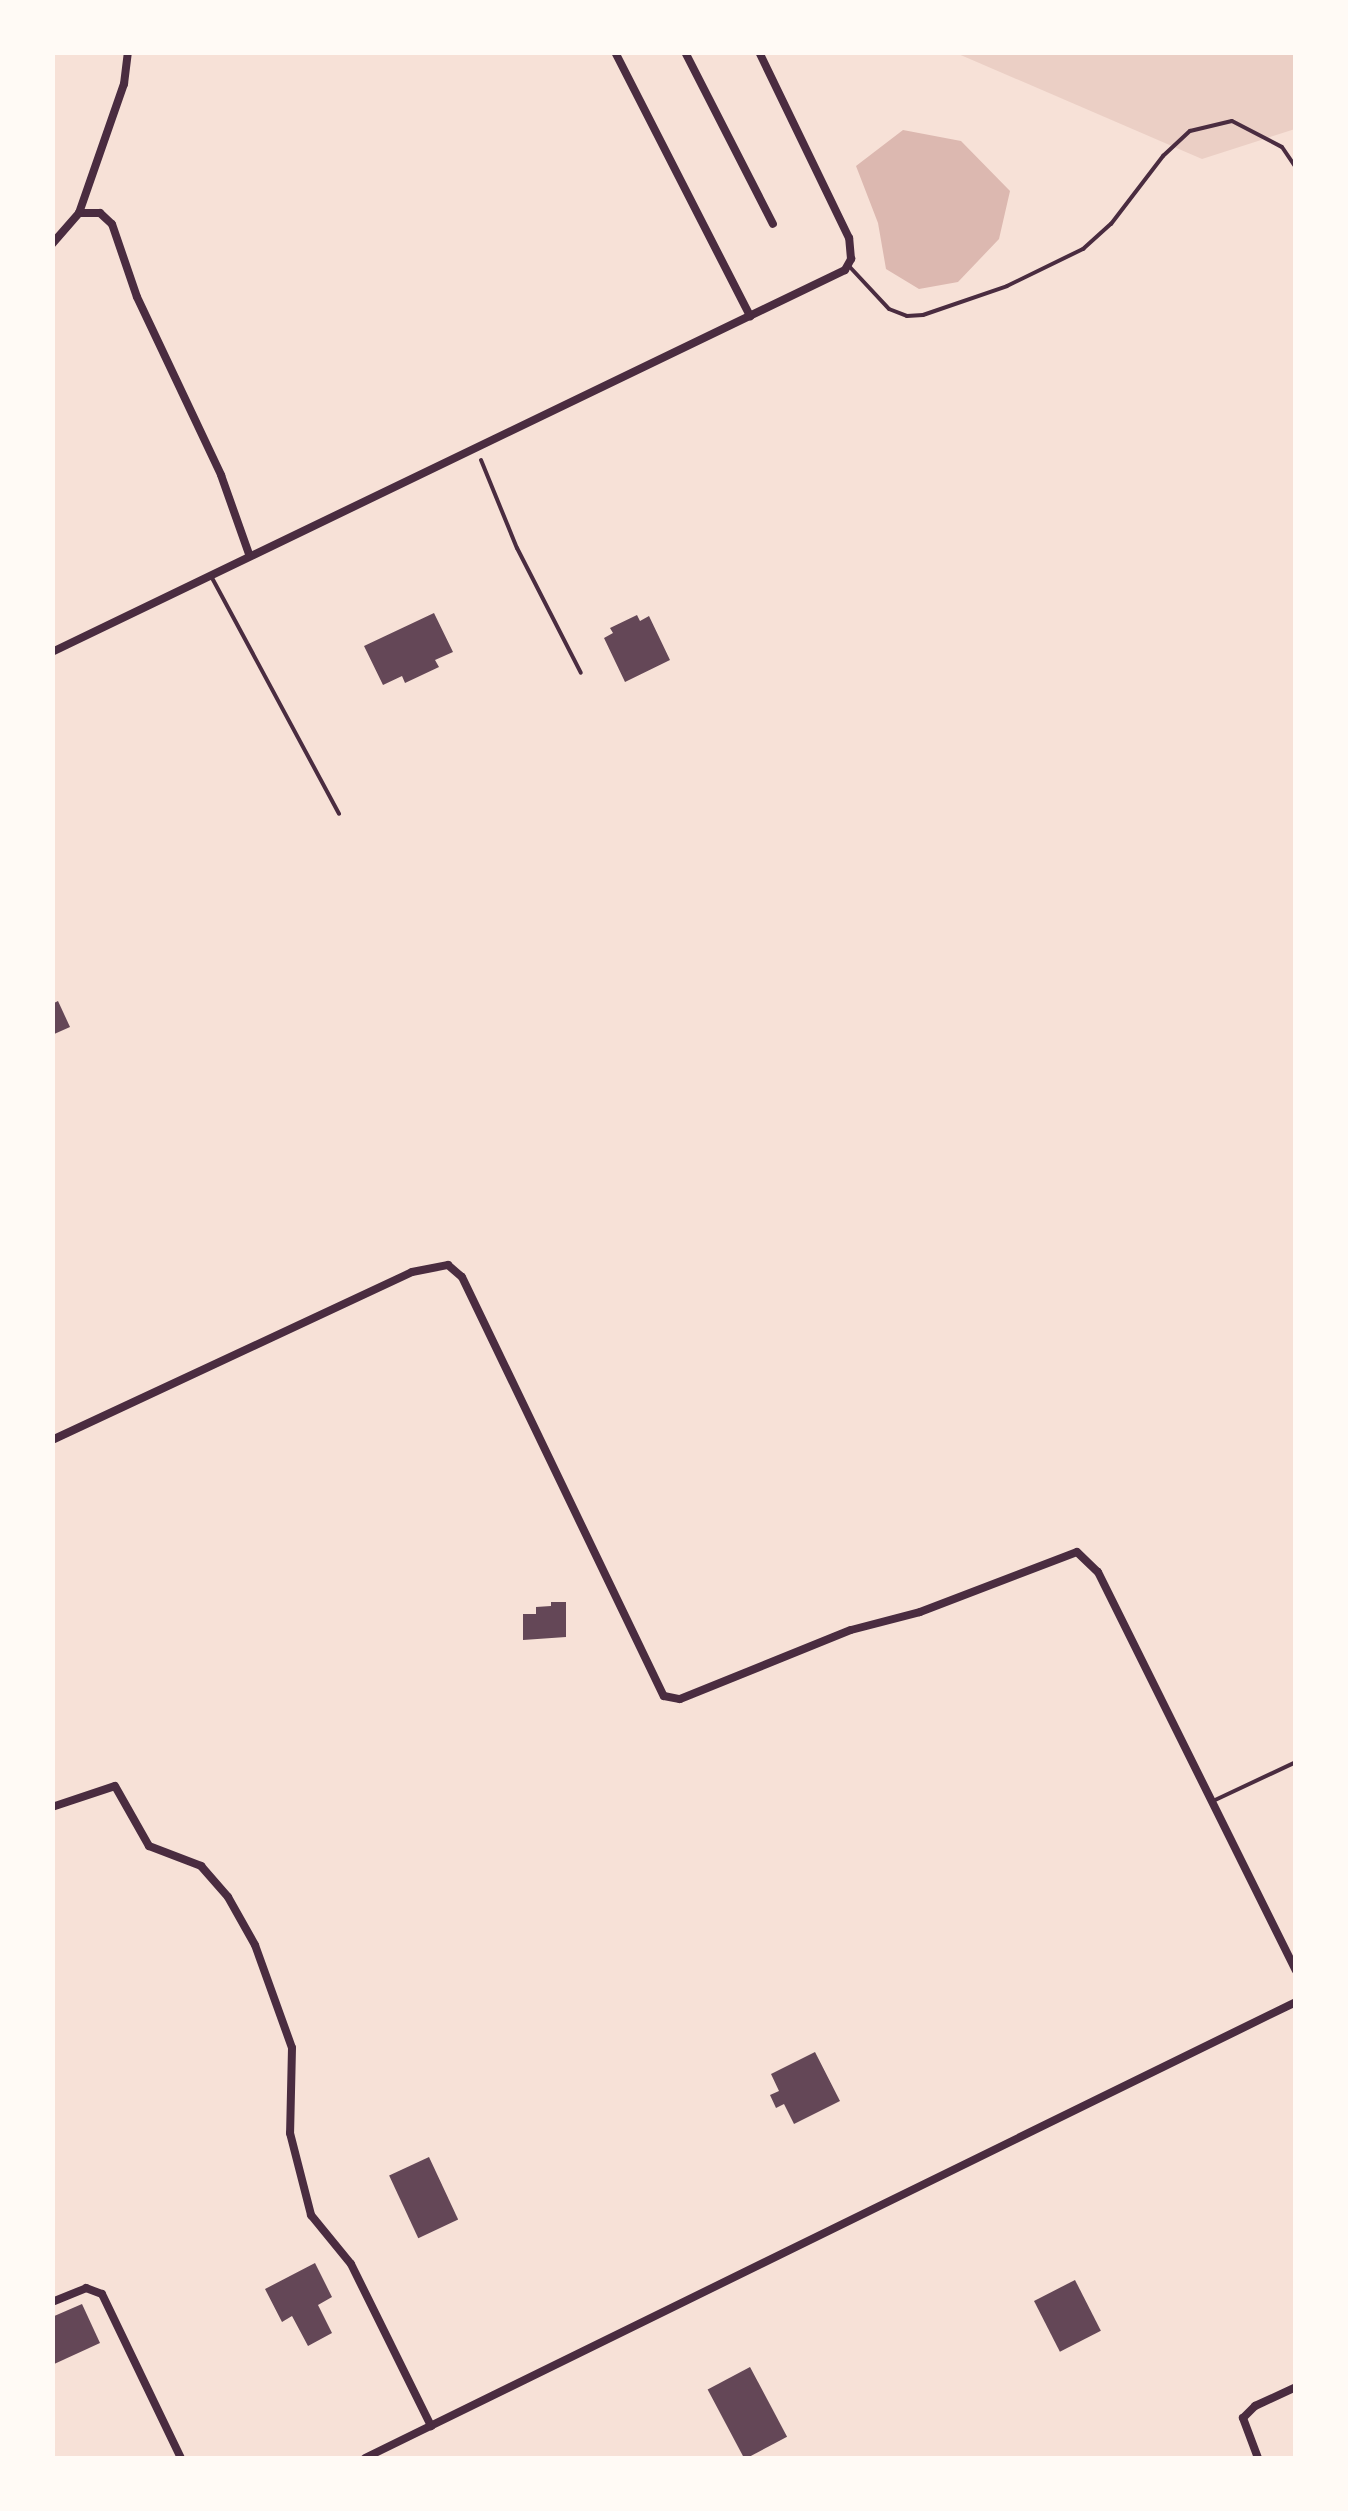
<!DOCTYPE html>
<style>
body{margin:0}
#map{position:relative;width:1348px;height:2511px;overflow:hidden;background:#f7e1d7;font-family:"IBM Plex Sans",sans-serif}
div>[style]{position:absolute}
[style*='--x']{left:calc(var(--x)*1px);top:calc(var(--y)*1px);width:calc(var(--w)*1px);rotate:calc(var(--a)*1deg)}
.green>*{inset:0;background:#ebcfc5}
.water>*{inset:0;background:#dcb8b0}
.building>*{inset:0;background:#644757;transform-origin:0 0}
.path>*{height:4px;margin:-2px;padding:0 2px;transform-origin:2px;border-radius:2px;background:#4a2c40}
.service>*{height:4px;margin:-2px;padding:0 2px;transform-origin:2px;border-radius:2px;background:#4a2c40}
.minor>*{height:8px;margin:-4px;padding:0 4px;transform-origin:4px;border-radius:4px;background:#4a2c40}
span{translate:-50% -50%;white-space:nowrap;text-align:center;line-height:1.15;-webkit-text-stroke:10px #fffaf5;paint-order:stroke}
.frame{position:absolute;inset:0;border:55px solid #fffaf5;pointer-events:none}
</style>
<div id="map">
<div class="green">
<div style="clip-path:polygon(956px 53px,1295px 53px,1295px 129px,1202px 159px)"></div>
</div>
<div class="water">
<div style="clip-path:polygon(903px 130px,961px 141px,1010px 191px,999px 239px,958px 282px,919px 289px,886px 269px,878px 223px,856px 166px)"></div>
</div>
<div class="building">
<div style="clip-path:polygon(434px 613px,453px 652px,435px 660px,439px 667px,405px 683px,402px 676px,383px 685px,364px 646px)"></div>
<div style="clip-path:polygon(637px 615px,640px 621px,649px 616px,670px 660px,625px 682px,604px 638px,613px 633px,610px 628px)"></div>
<div style="clip-path:polygon(58px 1001px,70px 1027px,52px 1035px,52px 1004px)"></div>
<div style="clip-path:polygon(551px 1602px,566px 1602px,566px 1637px,523px 1640px,523px 1614px,536px 1614px,536px 1607px,551px 1606px)"></div>
<div style="clip-path:polygon(815px 2052px,840px 2101px,794px 2124px,784px 2104px,776px 2108px,770px 2095px,779px 2091px,771px 2074px)"></div>
<div style="left:429px;top:2157px;width:69px;height:44px;rotate:65deg"></div>
<div style="clip-path:polygon(315px 2263px,332px 2297px,318px 2305px,332px 2333px,308px 2346px,292px 2316px,282px 2322px,265px 2289px)"></div>
<div style="left:1075px;top:2280px;width:57px;height:46px;rotate:63deg"></div>
<div style="clip-path:polygon(82px 2304px,100px 2343px,52px 2365px,52px 2317px)"></div>
<div style="left:750px;top:2367px;width:79px;height:48px;rotate:62deg"></div>
</div>
<div class="path">
<div style="--x:481;--y:460;--w:95;--a:67.8"></div>
<div style="--x:517;--y:548;--w:140;--a:62.9"></div>
</div>
<div class="service">
<div style="--x:848;--y:265;--w:60;--a:47"></div>
<div style="--x:889;--y:309;--w:19;--a:21"></div>
<div style="--x:907;--y:316;--w:16;--a:-4"></div>
<div style="--x:923;--y:315;--w:89;--a:-19"></div>
<div style="--x:1007;--y:286;--w:85;--a:-26"></div>
<div style="--x:1083;--y:249;--w:38;--a:-42"></div>
<div style="--x:1111;--y:224;--w:86;--a:-52.6"></div>
<div style="--x:1163;--y:156;--w:37;--a:-43"></div>
<div style="--x:1190;--y:131;--w:43;--a:-13.4"></div>
<div style="--x:1232;--y:121;--w:56;--a:27.5"></div>
<div style="--x:1282;--y:147;--w:25;--a:56"></div>
<div style="--x:211;--y:576;--w:270;--a:61.7"></div>
<div style="--x:1213;--y:1801;--w:92;--a:-25.2"></div>
</div>
<div class="minor">
<div style="--x:615;--y:52;--w:297;--a:62.9"></div>
<div style="--x:685;--y:52;--w:193;--a:62.9"></div>
<div style="--x:79;--y:213;--w:21;--a:0"></div>
<div style="--x:100;--y:213;--w:16;--a:43"></div>
<div style="--x:112;--y:224;--w:77;--a:71.1"></div>
<div style="--x:137;--y:297;--w:197;--a:64.7"></div>
<div style="--x:221;--y:475;--w:84;--a:70.5"></div>
<div style="--x:52;--y:244;--w:41;--a:-48.9"></div>
<div style="--x:79;--y:213;--w:137;--a:-70.8"></div>
<div style="--x:124;--y:84;--w:32;--a:-83"></div>
<div style="--x:52;--y:652;--w:880;--a:-25.72"></div>
<div style="--x:845;--y:270;--w:13;--a:-61"></div>
<div style="--x:851;--y:259;--w:21;--a:-95"></div>
<div style="--x:849;--y:238;--w:207;--a:-115.8"></div>
<div style="--x:52;--y:1440;--w:397;--a:-25"></div>
<div style="--x:412;--y:1272;--w:37;--a:-11"></div>
<div style="--x:448;--y:1265;--w:18;--a:41"></div>
<div style="--x:462;--y:1277;--w:465;--a:64.3"></div>
<div style="--x:664;--y:1696;--w:16;--a:11"></div>
<div style="--x:680;--y:1699;--w:184;--a:-22"></div>
<div style="--x:851;--y:1630;--w:71;--a:-14.6"></div>
<div style="--x:920;--y:1612;--w:168;--a:-20.9"></div>
<div style="--x:1077;--y:1552;--w:29;--a:44"></div>
<div style="--x:1098;--y:1572;--w:445;--a:63.6"></div>
<div style="--x:52;--y:1807;--w:66;--a:-18.4"></div>
<div style="--x:115;--y:1786;--w:69;--a:60.5"></div>
<div style="--x:149;--y:1846;--w:56;--a:21"></div>
<div style="--x:201;--y:1866;--w:41;--a:48.9"></div>
<div style="--x:228;--y:1897;--w:55;--a:60.6"></div>
<div style="--x:255;--y:1945;--w:109;--a:70.2"></div>
<div style="--x:292;--y:2048;--w:85;--a:91.3"></div>
<div style="--x:290;--y:2133;--w:85;--a:75.6"></div>
<div style="--x:311;--y:2215;--w:63;--a:50.8"></div>
<div style="--x:351;--y:2264;--w:181;--a:63.7"></div>
<div style="--x:52;--y:2302;--w:37;--a:-22"></div>
<div style="--x:86;--y:2288;--w:17;--a:21"></div>
<div style="--x:102;--y:2294;--w:182;--a:64.3"></div>
<div style="--x:365;--y:2458;--w:1037;--a:-26.1"></div>
<div style="--x:1258;--y:2458;--w:43;--a:-110.6"></div>
<div style="--x:1243;--y:2418;--w:17;--a:-45"></div>
<div style="--x:1255;--y:2406;--w:45;--a:-24.9"></div>
</div>
<div class="frame"></div>
</div>
